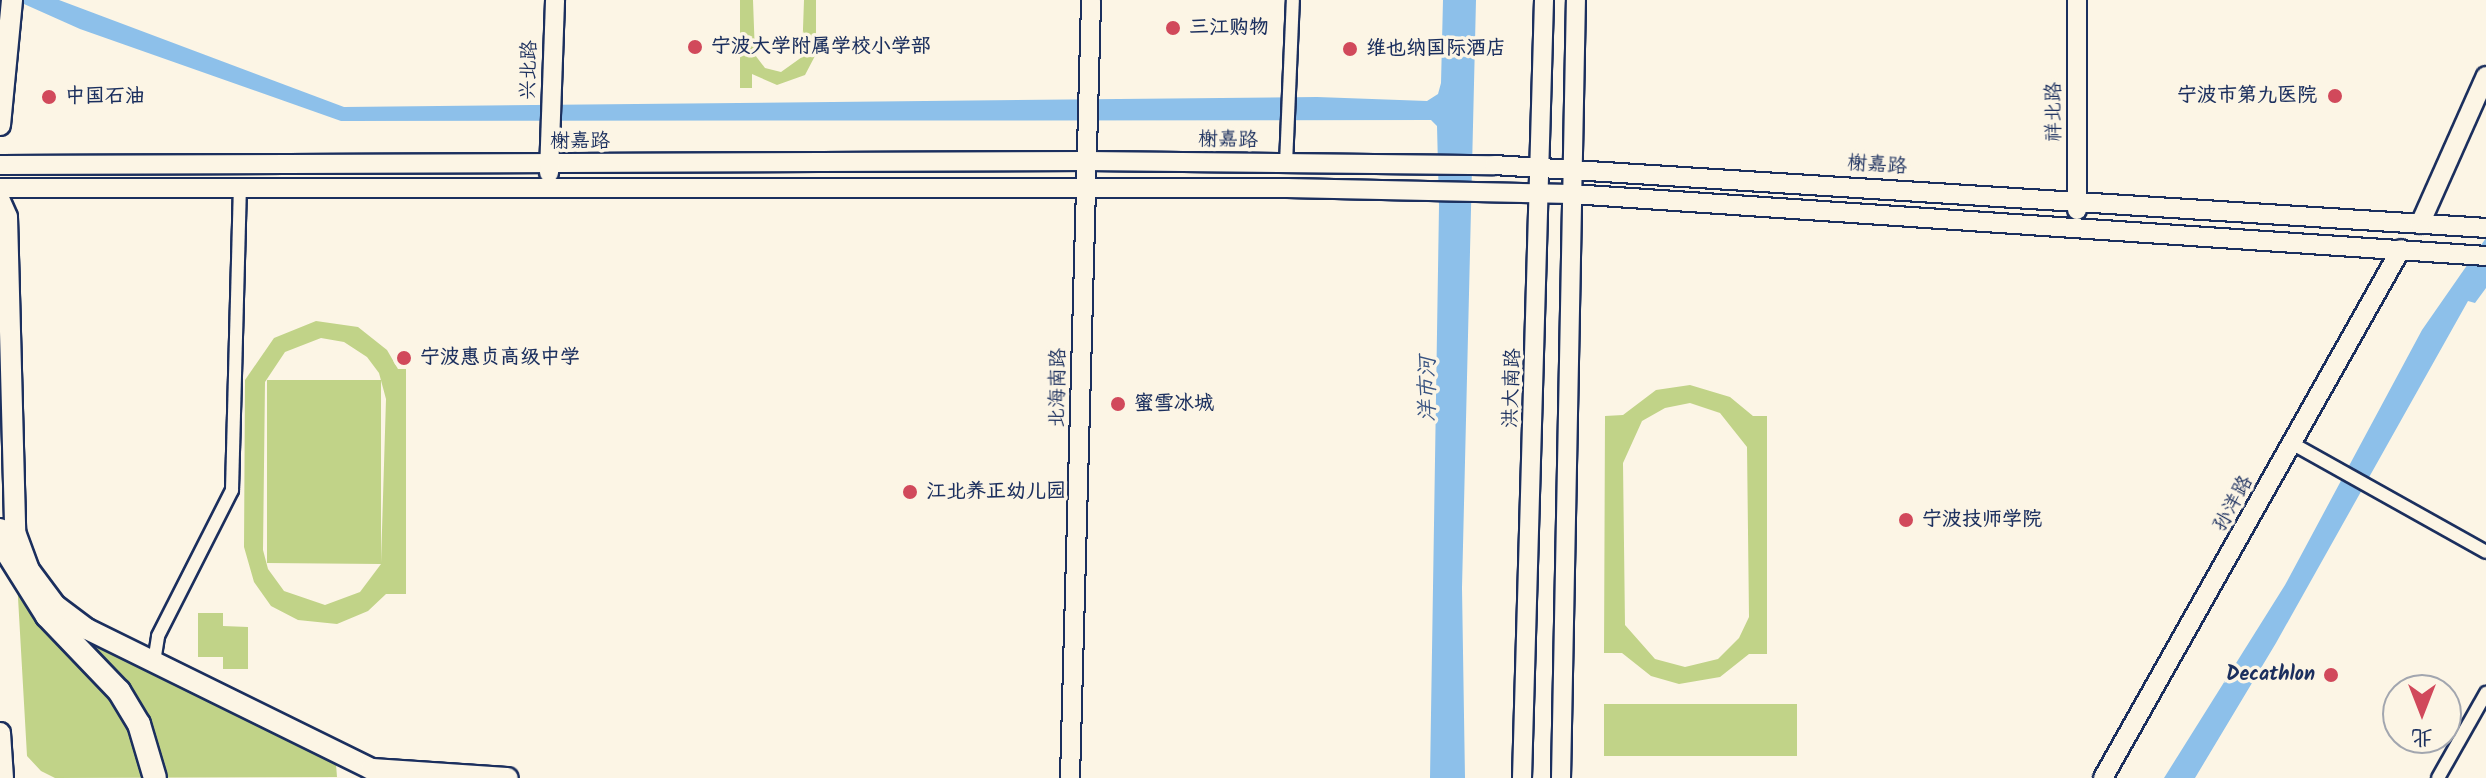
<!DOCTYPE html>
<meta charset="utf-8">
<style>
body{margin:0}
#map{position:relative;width:2486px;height:778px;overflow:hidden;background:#fcf5e5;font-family:Kalam,"LXGW WenKai TC",sans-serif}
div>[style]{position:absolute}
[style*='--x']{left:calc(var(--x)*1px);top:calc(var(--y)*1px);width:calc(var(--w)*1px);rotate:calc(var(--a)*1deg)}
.green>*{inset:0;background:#c1d388;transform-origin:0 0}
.water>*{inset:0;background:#8dc0ea}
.roads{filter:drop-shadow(2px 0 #1b2f5e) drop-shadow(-2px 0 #1b2f5e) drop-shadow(0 2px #1b2f5e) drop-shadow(0 -2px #1b2f5e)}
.street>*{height:12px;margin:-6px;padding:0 6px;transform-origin:6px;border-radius:6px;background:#fcf5e5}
.secondary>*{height:18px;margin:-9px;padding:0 9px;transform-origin:9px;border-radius:9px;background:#fcf5e5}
.primary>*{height:20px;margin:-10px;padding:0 10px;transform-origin:10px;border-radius:10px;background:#fcf5e5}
.highway>*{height:22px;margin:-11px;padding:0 11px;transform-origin:11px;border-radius:11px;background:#fcf5e5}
.dots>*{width:22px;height:22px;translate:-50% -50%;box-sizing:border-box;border:4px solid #fcf5e5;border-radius:50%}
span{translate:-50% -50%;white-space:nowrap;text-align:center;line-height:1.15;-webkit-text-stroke:7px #fcf5e5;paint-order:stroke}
.poi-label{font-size:20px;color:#1b2f5e;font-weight:700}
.left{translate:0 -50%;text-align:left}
.right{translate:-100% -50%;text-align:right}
.street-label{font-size:20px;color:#1b2f5e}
.water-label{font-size:22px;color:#385381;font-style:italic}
.north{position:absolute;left:2382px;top:674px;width:80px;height:80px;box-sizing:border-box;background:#fcf5e5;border:2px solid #a2a6af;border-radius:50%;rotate:180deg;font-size:22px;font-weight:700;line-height:32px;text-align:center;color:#1b2f5e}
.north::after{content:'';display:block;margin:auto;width:28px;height:36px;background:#d1495b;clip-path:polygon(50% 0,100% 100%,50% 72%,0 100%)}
</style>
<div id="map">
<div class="green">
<div style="clip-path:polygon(740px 0,753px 0,755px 55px,765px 68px,781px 72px,802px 57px,804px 0,816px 0,816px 54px,805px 75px,777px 85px,752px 74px,752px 88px,740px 88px)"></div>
<div style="clip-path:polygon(evenodd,316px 321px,358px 327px,387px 350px,398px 369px,406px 369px,406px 594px,386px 594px,368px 611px,337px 624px,298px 620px,271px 606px,254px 582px,244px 547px,245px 380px,274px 338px,316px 321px,321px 338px,344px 342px,367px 357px,379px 373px,386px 399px,381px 563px,381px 380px,267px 380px,267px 563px,381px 564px,360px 592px,325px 605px,284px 591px,268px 569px,263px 550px,265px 382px,285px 352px,321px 338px)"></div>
<div style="clip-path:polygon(evenodd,1690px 385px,1730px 397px,1753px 416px,1767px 416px,1767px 654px,1749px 654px,1720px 677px,1679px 684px,1651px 676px,1622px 653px,1604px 653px,1605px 416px,1623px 415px,1656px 390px,1690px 385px,1690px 403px,1720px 413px,1747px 447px,1749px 617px,1739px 638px,1718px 659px,1685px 667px,1655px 659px,1625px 625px,1623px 463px,1642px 421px,1665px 408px,1690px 403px)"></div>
<div style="clip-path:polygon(17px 580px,139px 662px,336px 764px,337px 777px,55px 778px,41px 771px,27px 756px)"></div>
<div style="clip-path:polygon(198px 613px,223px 613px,223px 626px,248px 627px,248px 669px,223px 669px,223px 657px,198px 657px)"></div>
<div style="left:1797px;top:704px;width:52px;height:193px;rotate:90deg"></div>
</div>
<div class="water">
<div style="clip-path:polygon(15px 0,59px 0,344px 107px,1317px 97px,1427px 101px,1438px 94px,1441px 83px,1443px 0,1476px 0,1462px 588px,1465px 778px,1430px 778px,1439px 206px,1437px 126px,1431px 120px,341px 121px,80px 29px)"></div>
<div style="clip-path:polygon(2486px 238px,2486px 288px,2475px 303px,2468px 301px,2276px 643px,2195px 778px,2164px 778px,2285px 585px,2422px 330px)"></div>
</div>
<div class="roads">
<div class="street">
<div style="--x:1286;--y:164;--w:164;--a:-87.6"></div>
<div style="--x:2293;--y:444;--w:221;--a:29.2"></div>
<div style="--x:154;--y:662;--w:26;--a:-81"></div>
<div style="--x:158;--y:636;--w:164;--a:-63.1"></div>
<div style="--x:232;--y:490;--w:301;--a:-88.5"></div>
<div style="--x:2438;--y:778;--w:98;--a:-60.5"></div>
</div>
<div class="secondary">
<div style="--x:0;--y:165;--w:1087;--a:-0.21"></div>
<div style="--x:1087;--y:161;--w:407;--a:0.6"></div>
<div style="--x:1494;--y:165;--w:994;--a:3.63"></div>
<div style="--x:549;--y:173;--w:173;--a:-88"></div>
<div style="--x:0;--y:188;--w:1287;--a:0"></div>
<div style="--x:1287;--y:188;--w:285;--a:1.2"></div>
<div style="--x:1572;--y:194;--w:916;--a:3.88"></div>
<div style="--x:2077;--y:210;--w:210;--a:-90"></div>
<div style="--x:2420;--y:224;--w:162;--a:-66"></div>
<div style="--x:1070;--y:778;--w:778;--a:-88.45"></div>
<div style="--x:1522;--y:778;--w:778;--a:-88.38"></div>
<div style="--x:1561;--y:778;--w:778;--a:-88.9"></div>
<div style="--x:2103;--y:778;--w:607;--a:-60.61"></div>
</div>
<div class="primary">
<div style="--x:0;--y:125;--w:126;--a:-84.5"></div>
<div style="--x:0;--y:201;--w:17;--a:66"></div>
<div style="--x:7;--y:217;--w:315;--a:88.5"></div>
<div style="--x:15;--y:532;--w:40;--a:69.8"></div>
<div style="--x:29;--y:570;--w:44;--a:53.4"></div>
<div style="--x:55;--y:605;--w:40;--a:37"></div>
<div style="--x:87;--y:629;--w:317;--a:26.2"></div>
<div style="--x:371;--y:769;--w:137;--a:3.8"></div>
<div style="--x:0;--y:733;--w:45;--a:86.2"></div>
</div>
<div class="highway">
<div style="--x:0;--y:530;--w:20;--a:75"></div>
<div style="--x:5;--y:549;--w:79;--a:57.9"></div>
<div style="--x:47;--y:616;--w:104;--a:46.2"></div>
<div style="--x:119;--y:691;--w:39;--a:59"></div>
<div style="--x:139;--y:724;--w:56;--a:73.5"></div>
</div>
</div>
<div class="dots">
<div style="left:1173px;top:28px;background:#d1495b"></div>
<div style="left:695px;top:47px;background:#d1495b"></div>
<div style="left:1350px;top:49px;background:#d1495b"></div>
<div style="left:2335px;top:96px;background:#d1495b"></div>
<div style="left:49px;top:97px;background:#d1495b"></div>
<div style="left:404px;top:358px;background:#d1495b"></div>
<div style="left:1118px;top:404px;background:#d1495b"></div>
<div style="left:910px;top:492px;background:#d1495b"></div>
<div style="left:1906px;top:520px;background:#d1495b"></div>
<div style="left:2331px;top:675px;background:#d1495b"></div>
</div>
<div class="poi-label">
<span class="left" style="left:1189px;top:28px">三江购物</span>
<span class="left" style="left:711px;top:47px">宁波大学附属学校小学部</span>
<span class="left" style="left:1366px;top:49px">维也纳国际酒店</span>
<span class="right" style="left:2317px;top:96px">宁波市第九医院</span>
<span class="left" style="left:65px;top:97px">中国石油</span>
<span class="left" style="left:420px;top:358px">宁波惠贞高级中学</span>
<span class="left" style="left:1134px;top:404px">蜜雪冰城</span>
<span class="left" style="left:926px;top:492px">江北养正幼儿园</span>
<span class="left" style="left:1922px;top:520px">宁波技师学院</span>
<span class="right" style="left:2315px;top:675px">Decathlon</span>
</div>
<div class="street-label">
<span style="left:530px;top:70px;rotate:-88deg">兴北路</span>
<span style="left:2055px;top:112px;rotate:-90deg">祥北路</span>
<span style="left:1228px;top:141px;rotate:1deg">榭嘉路</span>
<span style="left:580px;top:142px">榭嘉路</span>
<span style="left:1877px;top:166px;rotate:4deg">榭嘉路</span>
<span style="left:1059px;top:388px;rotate:-89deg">北海南路</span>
<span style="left:1513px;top:388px;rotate:-88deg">洪大南路</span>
<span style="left:2234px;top:504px;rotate:-61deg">孙洋路</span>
</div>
<div class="water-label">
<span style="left:1429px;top:389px;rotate:-90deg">洋市河</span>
</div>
<div class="north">北</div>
</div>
